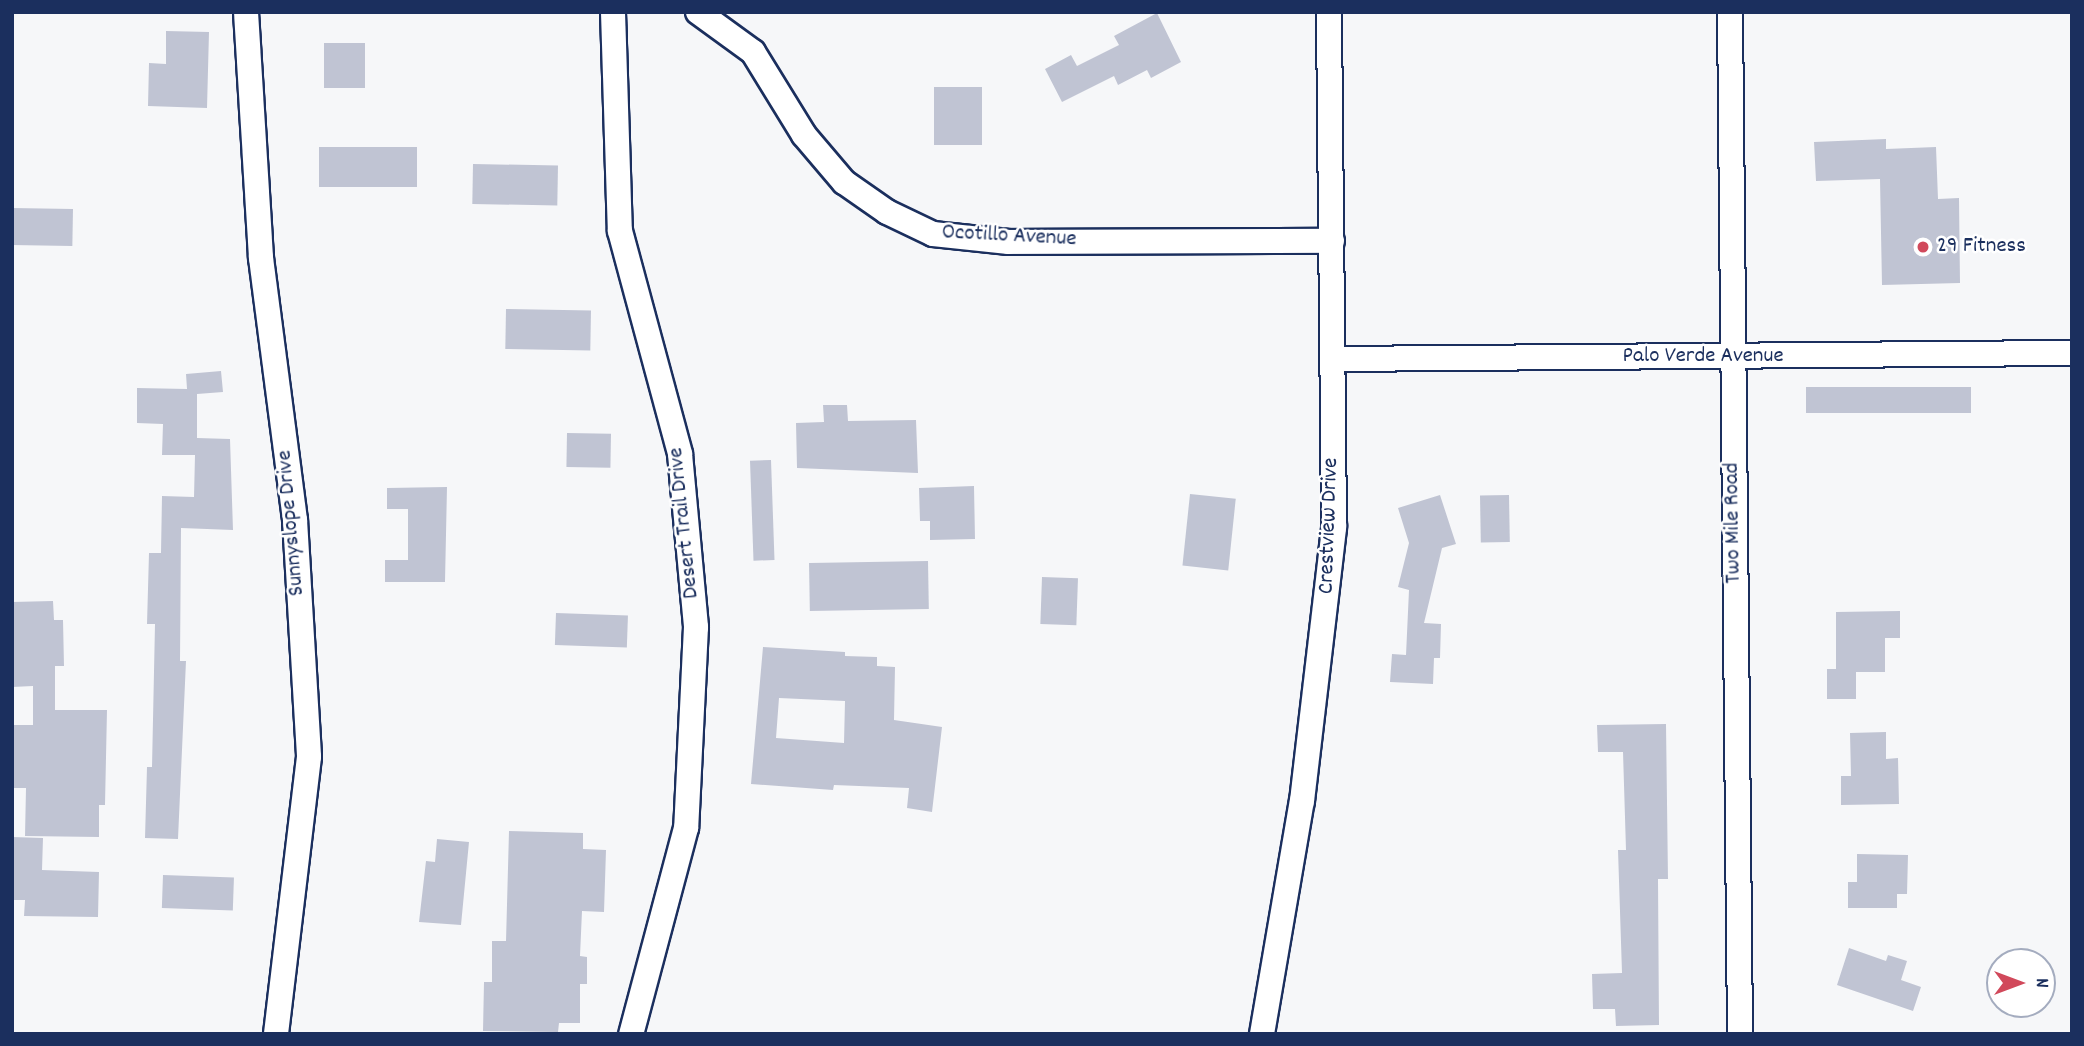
<!DOCTYPE html>
<style>
body{margin:0}
#map{position:relative;width:2084px;height:1046px;overflow:hidden;background:#f6f7f9;font-family:Dekko,sans-serif}
div>[style]{position:absolute}
[style*='--x']{left:calc(var(--x)*1px);top:calc(var(--y)*1px);width:calc(var(--w)*1px);rotate:calc(var(--a)*1deg)}
.building>*{inset:0;background:#c0c4d3;transform-origin:0 0}
.roads{filter:drop-shadow(2px 0 #1b2f5e) drop-shadow(-2px 0 #1b2f5e) drop-shadow(0 2px #1b2f5e) drop-shadow(0 -2px #1b2f5e)}
.minor>*{height:24px;margin:-12px;padding:0 12px;transform-origin:12px;border-radius:12px;background:#fff}
.dots>*{width:19px;height:19px;translate:-50% -50%;box-sizing:border-box;border:4px solid #fff;border-radius:50%}
span{translate:-50% -50%;white-space:nowrap;text-align:center;line-height:1.15;-webkit-text-stroke:5px #fff;paint-order:stroke}
.street-label{font-size:23px;color:#1b2f5e}
.poi-label{font-size:23px;color:#1b2f5e}
.left{translate:0 -50%;text-align:left}
.frame{position:absolute;inset:0;border:14px solid #1b2f5e;pointer-events:none}
.north{position:absolute;left:1986px;top:948px;width:70px;height:70px;box-sizing:border-box;background:#fff;border:2px solid #a4acbf;border-radius:50%;rotate:90deg;font-size:19px;font-weight:700;line-height:28px;text-align:center;color:#1b2f5e}
.north::after{content:'';display:block;margin:auto;width:24px;height:32px;background:#d1495b;clip-path:polygon(50% 0,100% 100%,50% 72%,0 100%)}
</style>
<div id="map">
<div class="building">
<div style="clip-path:polygon(1157px 13px,1181px 62px,1151px 78px,1147px 70px,1118px 85px,1114px 76px,1062px 102px,1045px 69px,1071px 55px,1077px 66px,1119px 45px,1114px 36px)"></div>
<div style="clip-path:polygon(166px 31px,209px 32px,207px 108px,148px 106px,149px 63px,166px 64px)"></div>
<div style="left:324px;top:43px;width:41px;height:45px"></div>
<div style="left:934px;top:87px;width:48px;height:58px"></div>
<div style="clip-path:polygon(1886px 139px,1886px 149px,1936px 147px,1938px 199px,1959px 198px,1960px 283px,1882px 285px,1880px 179px,1816px 181px,1814px 142px)"></div>
<div style="left:319px;top:147px;width:98px;height:40px"></div>
<div style="left:473px;top:164px;width:85px;height:40px;rotate:1deg"></div>
<div style="left:12px;top:208px;width:61px;height:37px;rotate:1deg"></div>
<div style="left:506px;top:309px;width:85px;height:40px;rotate:1deg"></div>
<div style="clip-path:polygon(221px 371px,223px 392px,197px 394px,197px 438px,230px 439px,233px 530px,181px 528px,180px 661px,186px 661px,178px 839px,145px 838px,147px 767px,152px 767px,155px 624px,147px 624px,149px 553px,161px 553px,162px 496px,194px 497px,195px 455px,162px 455px,163px 424px,137px 423px,137px 388px,187px 389px,186px 374px)"></div>
<div style="left:1806px;top:387px;width:165px;height:26px"></div>
<div style="clip-path:polygon(823px 405px,847px 405px,848px 421px,916px 420px,918px 473px,797px 468px,796px 423px,824px 422px)"></div>
<div style="left:567px;top:433px;width:44px;height:34px;rotate:1deg"></div>
<div style="left:771px;top:460px;width:100px;height:21px;rotate:88deg"></div>
<div style="clip-path:polygon(974px 486px,975px 539px,930px 540px,930px 521px,920px 521px,919px 488px)"></div>
<div style="clip-path:polygon(447px 487px,445px 582px,385px 582px,385px 560px,408px 560px,408px 509px,387px 509px,387px 488px)"></div>
<div style="left:1190px;top:494px;width:46px;height:72px;rotate:6deg"></div>
<div style="clip-path:polygon(1440px 495px,1456px 544px,1442px 548px,1424px 623px,1441px 624px,1440px 658px,1434px 658px,1433px 684px,1390px 682px,1392px 654px,1406px 655px,1409px 590px,1398px 587px,1409px 543px,1398px 508px)"></div>
<div style="left:1509px;top:495px;width:47px;height:29px;rotate:89deg"></div>
<div style="left:928px;top:561px;width:48px;height:119px;rotate:89deg"></div>
<div style="left:1042px;top:577px;width:36px;height:47px;rotate:2deg"></div>
<div style="clip-path:polygon(53px 601px,54px 620px,63px 620px,64px 666px,55px 666px,55px 710px,107px 710px,105px 805px,99px 805px,99px 837px,25px 836px,26px 788px,12px 788px,12px 725px,33px 725px,33px 686px,12px 687px,12px 602px)"></div>
<div style="clip-path:polygon(1900px 611px,1900px 638px,1885px 638px,1885px 672px,1856px 672px,1856px 699px,1827px 699px,1827px 669px,1836px 669px,1836px 612px)"></div>
<div style="left:556px;top:613px;width:72px;height:32px;rotate:2deg"></div>
<div style="clip-path:polygon(evenodd,763px 647px,845px 652px,845px 656px,877px 657px,877px 666px,895px 667px,894px 720px,942px 727px,932px 812px,907px 808px,909px 788px,834px 785px,833px 790px,751px 784px,763px 647px,779px 698px,845px 701px,844px 743px,776px 738px,779px 698px)"></div>
<div style="clip-path:polygon(1666px 724px,1668px 879px,1658px 879px,1659px 1025px,1616px 1026px,1615px 1009px,1593px 1009px,1592px 974px,1622px 973px,1618px 850px,1626px 850px,1623px 752px,1598px 752px,1597px 725px)"></div>
<div style="clip-path:polygon(1886px 732px,1886px 759px,1898px 758px,1899px 804px,1841px 805px,1841px 776px,1851px 776px,1850px 733px)"></div>
<div style="clip-path:polygon(509px 831px,583px 833px,583px 849px,606px 850px,604px 912px,582px 911px,580px 956px,587px 957px,587px 984px,580px 984px,580px 1023px,559px 1023px,558px 1032px,483px 1031px,484px 982px,492px 982px,492px 941px,506px 941px)"></div>
<div style="clip-path:polygon(12px 837px,43px 838px,42px 870px,99px 872px,98px 917px,24px 916px,25px 900px,12px 900px)"></div>
<div style="clip-path:polygon(437px 839px,469px 842px,461px 925px,419px 922px,426px 861px,435px 862px)"></div>
<div style="clip-path:polygon(1857px 854px,1908px 855px,1907px 894px,1897px 894px,1897px 908px,1848px 908px,1848px 882px,1857px 882px)"></div>
<div style="left:163px;top:875px;width:71px;height:33px;rotate:2deg"></div>
<div style="clip-path:polygon(1849px 948px,1886px 961px,1888px 955px,1907px 961px,1901px 980px,1921px 987px,1913px 1011px,1837px 985px)"></div>
</div>
<div class="roads">
<div class="minor">
<div style="--x:246;--y:12;--w:246;--a:86.5"></div>
<div style="--x:261;--y:258;--w:264;--a:82.6"></div>
<div style="--x:295;--y:520;--w:237;--a:86.6"></div>
<div style="--x:309;--y:757;--w:279;--a:96.8"></div>
<div style="--x:613;--y:12;--w:219;--a:88.2"></div>
<div style="--x:620;--y:231;--w:231;--a:74.9"></div>
<div style="--x:680;--y:454;--w:174;--a:84.7"></div>
<div style="--x:696;--y:627;--w:201;--a:92.8"></div>
<div style="--x:686;--y:828;--w:213;--a:104.9"></div>
<div style="--x:698;--y:12;--w:68;--a:36"></div>
<div style="--x:753;--y:52;--w:97;--a:58.4"></div>
<div style="--x:804;--y:135;--w:62;--a:49.6"></div>
<div style="--x:844;--y:182;--w:52;--a:34.9"></div>
<div style="--x:887;--y:212;--w:51;--a:25.6"></div>
<div style="--x:933;--y:234;--w:76;--a:6"></div>
<div style="--x:1009;--y:242;--w:323;--a:-0.2"></div>
<div style="--x:1730;--y:12;--w:1022;--a:89.44"></div>
<div style="--x:1334;--y:359;--w:738;--a:-0.47"></div>
<div style="--x:1262;--y:1034;--w:236;--a:-80.3"></div>
<div style="--x:1302;--y:801;--w:276;--a:-83.3"></div>
<div style="--x:1334;--y:527;--w:515;--a:-90.56"></div>
</div>
</div>
<div class="dots">
<div style="left:1923px;top:247px;background:#d1495b"></div>
</div>
<div class="street-label">
<span style="left:1009px;top:237px;rotate:3deg">Ocotillo Avenue</span>
<span style="left:1703px;top:357px">Palo Verde Avenue</span>
<span style="left:292px;top:523px;rotate:-95deg">Sunnyslope Drive</span>
<span style="left:685px;top:523px;rotate:-96deg">Desert Trail Drive</span>
<span style="left:1734px;top:523px;rotate:-91deg">Two Mile Road</span>
<span style="left:1330px;top:526px;rotate:-88deg">Crestview Drive</span>
</div>
<div class="poi-label">
<span class="left" style="left:1937px;top:247px">29 Fitness</span>
</div>
<div class="frame"></div>
<div class="north">N</div>
</div>
